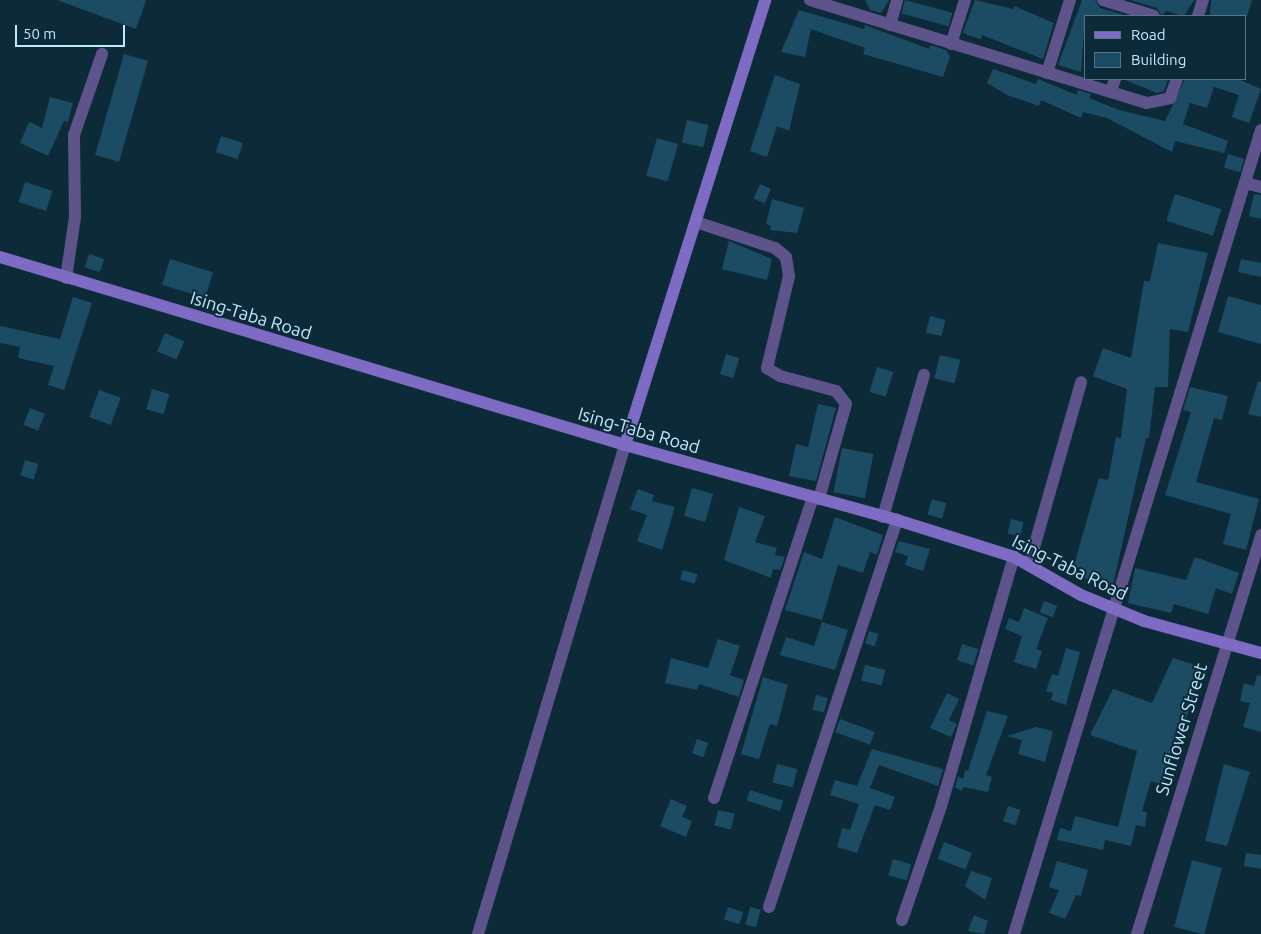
<!DOCTYPE html>
<style>
body{margin:0}
#map{position:relative;width:1261px;height:934px;overflow:hidden;background:#0d2a38;font-family:Ubuntu,sans-serif}
div>[style]{position:absolute}
[style*='--x']{left:calc(var(--x)*1px);top:calc(var(--y)*1px);width:calc(var(--w)*1px);rotate:calc(var(--a)*1deg)}
.building>*{inset:0;background:#1b4c63;transform-origin:0 0}
.street>*{height:12px;margin:-6px;padding:0 6px;transform-origin:6px;border-radius:6px;background:#5e548b}
.secondary>*{height:12px;margin:-6px;padding:0 6px;transform-origin:6px;border-radius:6px;background:#7e6bc4}
span{translate:-50% -50%;white-space:nowrap;text-align:center;line-height:1.15;-webkit-text-stroke:4px #0d2a38;paint-order:stroke}
.street-label{font-size:18px;color:#bee8fe}
.legend{position:absolute;left:1084px;top:15px;width:162px;height:65px;box-sizing:border-box;background:#0d2a38;border:1px solid #547687;margin:0;padding:6px 9px;list-style:none;font-size:15px;color:#bee8fe}
.legend li{display:flex;align-items:center;gap:10px;height:25px}
.legend b{width:25px;border:1px solid #547687}
.scale{position:absolute;left:15px;top:25px;width:110px;height:22px;box-sizing:border-box;border:2px solid #bee8fe;border-top:0;padding-left:6px;font-size:15px;line-height:18px;white-space:nowrap;color:#bee8fe;-webkit-text-stroke:4px #0d2a38;paint-order:stroke}
</style>
<div id="map">
<div class="building">
<div style="clip-path:polygon(57px 0,146px 0,136px 29px)"></div>
<div style="clip-path:polygon(865px 0,889px 0,881px 13px,870px 10px)"></div>
<div style="left:905px;top:0;width:49px;height:14px;rotate:15deg"></div>
<div style="clip-path:polygon(975px 0,1013px 9px,1014px 6px,1054px 23px,1043px 59px,982px 35px,981px 39px,967px 35px,963px 32px)"></div>
<div style="clip-path:polygon(1082px 0,1095px 0,1100px 8px,1128px 16px,1085px 16px,1081px 72px,1058px 65px)"></div>
<div style="clip-path:polygon(1130px 0,1194px 0,1184px 16px,1166px 11px,1162px 16px,1157px 8px)"></div>
<div style="clip-path:polygon(1211px 0,1252px 0,1247px 16px,1210px 16px)"></div>
<div style="clip-path:polygon(799px 10px,864px 29px,865px 25px,929px 49px,930px 45px,946px 50px,950px 57px,943px 77px,863px 54px,865px 48px,811px 29px,805px 57px,781px 52px)"></div>
<div style="left:124px;top:54px;width:25px;height:105px;rotate:16deg"></div>
<div style="clip-path:polygon(993px 69px,1036px 84px,1038px 79px,1077px 95px,1078px 90px,1091px 94px,1089px 98px,1119px 110px,1165px 121px,1185px 79px,1238px 79px,1261px 89px,1249px 123px,1232px 117px,1239px 95px,1214px 87px,1207px 108px,1190px 103px,1183px 124px,1228px 141px,1224px 153px,1175px 141px,1172px 152px,1107px 118px,1083px 112px,1081px 118px,1041px 100px,1039px 106px,1007px 95px,987px 83px)"></div>
<div style="clip-path:polygon(775px 75px,800px 84px,789px 131px,777px 126px,767px 157px,750px 151px)"></div>
<div style="clip-path:polygon(1123px 79px,1168px 79px,1164px 91px,1157px 93px)"></div>
<div style="clip-path:polygon(50px 97px,73px 103px,68px 122px,64px 121px,48px 156px,20px 143px,29px 122px,42px 128px)"></div>
<div style="left:687px;top:120px;width:22px;height:23px;rotate:13deg"></div>
<div style="left:221px;top:136px;width:23px;height:17px;rotate:18deg"></div>
<div style="left:657px;top:138px;width:22px;height:39px;rotate:16deg"></div>
<div style="left:1228px;top:154px;width:17px;height:14px;rotate:17deg"></div>
<div style="left:25px;top:182px;width:29px;height:21px;rotate:18deg"></div>
<div style="left:760px;top:184px;width:12px;height:16px;rotate:24deg"></div>
<div style="left:1175px;top:194px;width:49px;height:28px;rotate:18deg"></div>
<div style="clip-path:polygon(1254px 194px,1261px 195px,1261px 219px,1249px 216px)"></div>
<div style="clip-path:polygon(772px 199px,804px 208px,797px 233px,770px 230px,771px 226px,766px 224px)"></div>
<div style="clip-path:polygon(729px 241px,772px 259px,767px 280px,722px 269px)"></div>
<div style="clip-path:polygon(1158px 243px,1208px 253px,1188px 332px,1170px 329px,1168px 387px,1155px 387px,1149px 438px,1146px 438px,1113px 585px,1071px 575px,1099px 478px,1108px 480px,1116px 437px,1121px 438px,1127px 389px,1093px 376px,1103px 348px,1131px 358px,1144px 281px,1150px 281px)"></div>
<div style="left:89px;top:254px;width:16px;height:14px;rotate:18deg"></div>
<div style="left:170px;top:259px;width:45px;height:27px;rotate:17deg"></div>
<div style="clip-path:polygon(1241px 259px,1261px 263px,1261px 277px,1238px 272px)"></div>
<div style="clip-path:polygon(1228px 296px,1261px 305px,1261px 344px,1218px 332px)"></div>
<div style="clip-path:polygon(73px 297px,92px 303px,64px 390px,48px 385px,54px 366px,18px 358px,20px 347px,0 343px,0 326px,60px 339px)"></div>
<div style="left:930px;top:316px;width:16px;height:17px;rotate:14deg"></div>
<div style="left:165px;top:333px;width:21px;height:20px;rotate:23deg"></div>
<div style="left:726px;top:354px;width:14px;height:21px;rotate:17deg"></div>
<div style="left:940px;top:355px;width:21px;height:24px;rotate:14deg"></div>
<div style="left:877px;top:367px;width:17px;height:26px;rotate:17deg"></div>
<div style="clip-path:polygon(1258px 381px,1261px 382px,1261px 417px,1248px 414px)"></div>
<div style="clip-path:polygon(1190px 387px,1228px 396px,1222px 420px,1214px 418px,1196px 482px,1259px 499px,1246px 550px,1223px 544px,1231px 514px,1165px 495px,1191px 412px,1183px 410px)"></div>
<div style="left:152px;top:389px;width:18px;height:21px;rotate:16deg"></div>
<div style="left:99px;top:390px;width:23px;height:29px;rotate:20deg"></div>
<div style="clip-path:polygon(818px 404px,836px 408px,816px 481px,789px 476px,796px 444px,808px 447px)"></div>
<div style="left:30px;top:408px;width:16px;height:18px;rotate:22deg"></div>
<div style="left:842px;top:448px;width:32px;height:45px;rotate:11deg"></div>
<div style="left:25px;top:460px;width:14px;height:16px;rotate:17deg"></div>
<div style="left:692px;top:488px;width:22px;height:29px;rotate:16deg"></div>
<div style="clip-path:polygon(638px 489px,654px 495px,652px 501px,675px 507px,662px 550px,637px 541px,647px 515px,630px 509px)"></div>
<div style="left:932px;top:499px;width:15px;height:16px;rotate:16deg"></div>
<div style="clip-path:polygon(739px 507px,765px 516px,755px 542px,777px 548px,775px 555px,785px 557px,780px 570px,773px 569px,771px 578px,724px 560px)"></div>
<div style="clip-path:polygon(835px 517px,883px 535px,877px 555px,870px 552px,863px 573px,838px 565px,822px 620px,785px 610px,804px 552px,822px 559px)"></div>
<div style="left:1011px;top:519px;width:13px;height:15px;rotate:13deg"></div>
<div style="clip-path:polygon(899px 541px,930px 549px,923px 571px,905px 565px,908px 556px,895px 552px)"></div>
<div style="clip-path:polygon(1195px 557px,1239px 573px,1232px 594px,1216px 588px,1208px 614px,1174px 604px,1171px 613px,1128px 603px,1135px 568px,1186px 580px)"></div>
<div style="left:683px;top:570px;width:15px;height:10px;rotate:16deg"></div>
<div style="left:1044px;top:601px;width:14px;height:12px;rotate:21deg"></div>
<div style="clip-path:polygon(1024px 608px,1048px 618px,1036px 649px,1042px 651px,1036px 669px,1014px 662px,1022px 636px,1005px 629px,1009px 618px,1019px 622px)"></div>
<div style="clip-path:polygon(822px 622px,848px 630px,835px 670px,780px 655px,786px 637px,814px 646px)"></div>
<div style="left:869px;top:631px;width:10px;height:13px;rotate:17deg"></div>
<div style="clip-path:polygon(718px 639px,740px 646px,730px 675px,744px 680px,739px 697px,699px 684px,697px 690px,665px 683px,671px 658px,708px 668px)"></div>
<div style="left:962px;top:644px;width:17px;height:17px;rotate:17deg"></div>
<div style="clip-path:polygon(1066px 648px,1080px 652px,1066px 705px,1051px 700px,1053px 693px,1046px 691px,1052px 674px,1058px 676px)"></div>
<div style="clip-path:polygon(1173px 658px,1204px 668px,1163px 785px,1151px 781px,1142px 811px,1147px 812px,1145px 827px,1136px 825px,1131px 846px,1105px 840px,1103px 850px,1057px 840px,1060px 828px,1071px 831px,1075px 816px,1118px 827px,1137px 751px,1090px 735px,1113px 689px,1152px 703px)"></div>
<div style="left:865px;top:665px;width:21px;height:16px;rotate:14deg"></div>
<div style="clip-path:polygon(1257px 675px,1261px 676px,1261px 732px,1243px 727px,1250px 703px,1240px 701px,1244px 683px,1254px 686px)"></div>
<div style="clip-path:polygon(763px 677px,788px 685px,777px 726px,770px 724px,759px 759px,741px 754px)"></div>
<div style="clip-path:polygon(947px 693px,959px 699px,949px 720px,957px 724px,951px 737px,930px 728px)"></div>
<div style="left:816px;top:695px;width:12px;height:15px;rotate:14deg"></div>
<div style="clip-path:polygon(987px 711px,1008px 716px,986px 775px,992px 777px,988px 792px,964px 787px,961px 791px,955px 787px,958px 776px,963px 779px,965px 770px,968px 771px)"></div>
<div style="left:840px;top:719px;width:37px;height:14px;rotate:20deg"></div>
<div style="clip-path:polygon(1036px 727px,1053px 731px,1045px 762px,1018px 754px,1022px 740px,1007px 736px)"></div>
<div style="left:697px;top:739px;width:12px;height:15px;rotate:20deg"></div>
<div style="clip-path:polygon(872px 749px,943px 769px,938px 786px,879px 765px,870px 788px,895px 797px,890px 810px,875px 805px,857px 853px,837px 847px,842px 828px,850px 830px,859px 804px,830px 795px,835px 780px,857px 786px)"></div>
<div style="left:777px;top:764px;width:21px;height:19px;rotate:14deg"></div>
<div style="clip-path:polygon(1224px 764px,1250px 772px,1227px 846px,1205px 841px)"></div>
<div style="left:750px;top:790px;width:35px;height:11px;rotate:18deg"></div>
<div style="clip-path:polygon(671px 799px,687px 806px,682px 817px,692px 821px,686px 837px,660px 826px)"></div>
<div style="left:1008px;top:806px;width:13px;height:16px;rotate:18deg"></div>
<div style="left:718px;top:810px;width:17px;height:16px;rotate:13deg"></div>
<div style="left:944px;top:842px;width:30px;height:18px;rotate:21deg"></div>
<div style="clip-path:polygon(1246px 853px,1261px 855px,1261px 869px,1244px 866px)"></div>
<div style="left:893px;top:859px;width:19px;height:17px;rotate:16deg"></div>
<div style="left:1192px;top:860px;width:31px;height:69px;rotate:15deg"></div>
<div style="clip-path:polygon(1057px 861px,1088px 870px,1081px 896px,1076px 895px,1065px 919px,1049px 913px,1059px 890px,1049px 887px)"></div>
<div style="clip-path:polygon(971px 871px,992px 878px,985px 900px,965px 886px)"></div>
<div style="left:728px;top:907px;width:16px;height:13px;rotate:18deg"></div>
<div style="left:750px;top:907px;width:11px;height:18px;rotate:15deg"></div>
<div style="clip-path:polygon(974px 915px,988px 921px,984px 934px,968px 931px)"></div>
</div>
<div class="street">
<div style="--x:810;--y:0;--w:352;--a:17"></div>
<div style="--x:1147;--y:103;--w:24;--a:-12"></div>
<div style="--x:1170;--y:98;--w:20;--a:-70"></div>
<div style="--x:1103;--y:0;--w:53;--a:17.4"></div>
<div style="--x:1198;--y:16;--w:17;--a:-73"></div>
<div style="--x:890;--y:25;--w:26;--a:-74"></div>
<div style="--x:951;--y:44;--w:46;--a:-72.3"></div>
<div style="--x:1047;--y:73;--w:77;--a:-72.5"></div>
<div style="--x:1111;--y:92;--w:14;--a:-73"></div>
<div style="--x:1245;--y:183;--w:16;--a:14"></div>
<div style="--x:696;--y:222;--w:83;--a:18.2"></div>
<div style="--x:775;--y:248;--w:14;--a:39"></div>
<div style="--x:786;--y:257;--w:19;--a:81"></div>
<div style="--x:789;--y:276;--w:95;--a:103.4"></div>
<div style="--x:767;--y:368;--w:15;--a:32"></div>
<div style="--x:780;--y:376;--w:58;--a:15"></div>
<div style="--x:836;--y:391;--w:16;--a:52"></div>
<div style="--x:846;--y:404;--w:99;--a:105.9"></div>
<div style="--x:66;--y:278;--w:62;--a:-81.6"></div>
<div style="--x:75;--y:217;--w:82;--a:-90.7"></div>
<div style="--x:74;--y:135;--w:86;--a:-70.9"></div>
<div style="--x:883;--y:517;--w:148;--a:-73.9"></div>
<div style="--x:1029;--y:565;--w:190;--a:-74.1"></div>
<div style="--x:714;--y:798;--w:317;--a:-71.8"></div>
<div style="--x:769;--y:907;--w:408;--a:-71.7"></div>
<div style="--x:902;--y:920;--w:120;--a:-71.1"></div>
<div style="--x:941;--y:806;--w:259;--a:-73.7"></div>
<div style="--x:478;--y:934;--w:511;--a:-73.27"></div>
<div style="--x:1014;--y:934;--w:841;--a:-72.92"></div>
<div style="--x:1137;--y:934;--w:418;--a:-72.7"></div>
</div>
<div class="secondary">
<div style="--x:0;--y:257;--w:653;--a:16.74"></div>
<div style="--x:625;--y:445;--w:282;--a:15.4"></div>
<div style="--x:897;--y:520;--w:123;--a:17.5"></div>
<div style="--x:1014;--y:557;--w:77;--a:29.6"></div>
<div style="--x:1081;--y:595;--w:68;--a:22.4"></div>
<div style="--x:1144;--y:621;--w:121;--a:15.3"></div>
<div style="--x:625;--y:445;--w:467;--a:-72.5"></div>
</div>
<div class="street-label">
<span style="left:251px;top:315px;rotate:17deg">Ising-Taba Road</span>
<span style="left:639px;top:430px;rotate:16deg">Ising-Taba Road</span>
<span style="left:1070px;top:567px;rotate:26deg">Ising-Taba Road</span>
<span style="left:1181px;top:729px;rotate:-73deg">Sunflower Street</span>
</div>
<ul class="legend">
<li><b style="height:6px;background:#7e6bc4"></b>Road</li>
<li><b style="height:14px;background:#1b4c63"></b>Building</li>
</ul>
<div class="scale">50 m</div>
</div>
